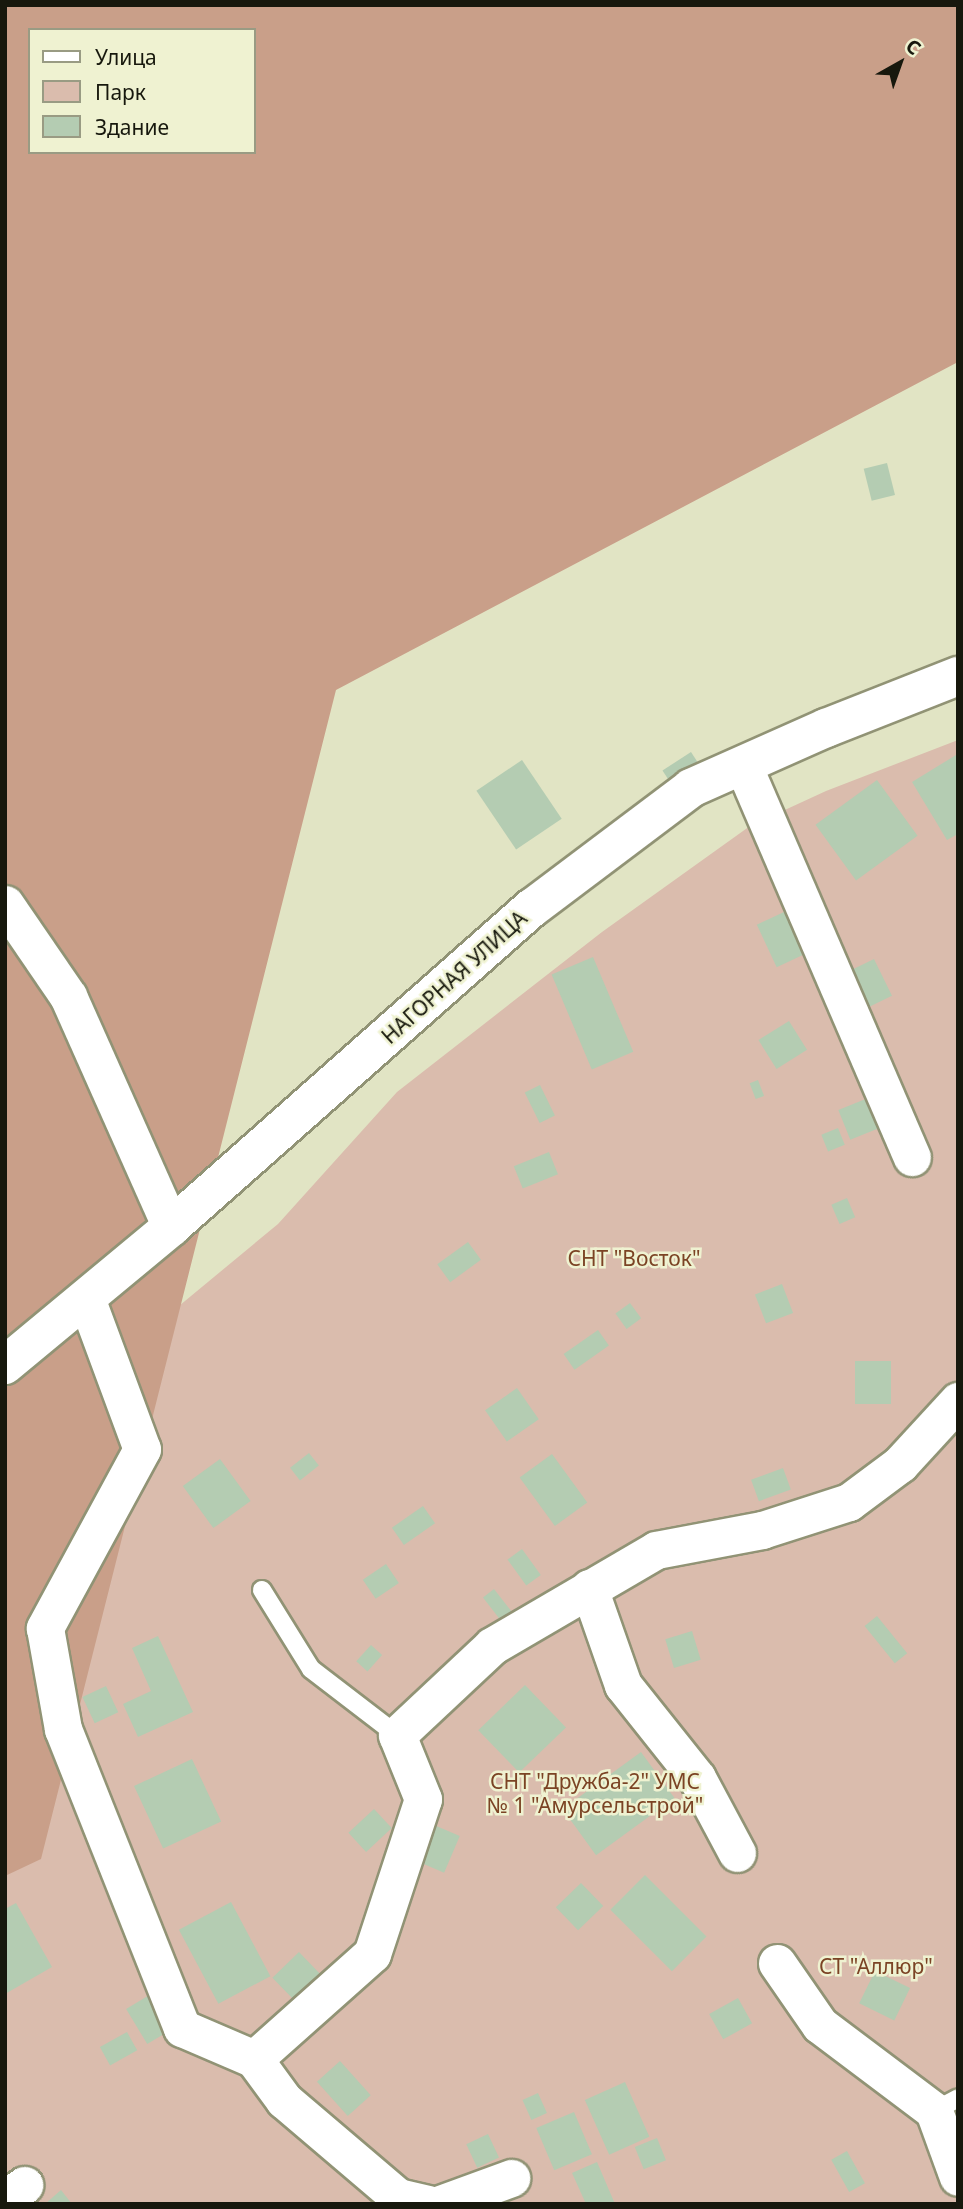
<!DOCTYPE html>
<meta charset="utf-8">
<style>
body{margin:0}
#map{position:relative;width:963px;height:2209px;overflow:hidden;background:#e1e4c4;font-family:"Noto Sans",sans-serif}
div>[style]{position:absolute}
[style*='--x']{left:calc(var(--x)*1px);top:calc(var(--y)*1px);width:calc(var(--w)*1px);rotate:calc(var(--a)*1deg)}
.green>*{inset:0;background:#dabcad}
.forest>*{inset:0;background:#c99f89}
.building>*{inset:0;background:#b4ccb2;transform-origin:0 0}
.roads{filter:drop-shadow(2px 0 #919375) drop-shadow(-2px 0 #919375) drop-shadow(0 2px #919375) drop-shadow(0 -2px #919375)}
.service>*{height:18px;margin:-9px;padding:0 9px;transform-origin:9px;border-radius:9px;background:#fff}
.minor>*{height:37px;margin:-18.5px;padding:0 18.5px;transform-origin:18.5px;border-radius:18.5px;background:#fff}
.tertiary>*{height:38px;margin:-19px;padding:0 19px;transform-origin:19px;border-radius:19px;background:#fff}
span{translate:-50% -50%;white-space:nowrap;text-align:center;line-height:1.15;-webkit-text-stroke:5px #eff2d1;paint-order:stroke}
.street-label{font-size:21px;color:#17180d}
.park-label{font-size:21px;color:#7b4324}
.frame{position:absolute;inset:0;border:7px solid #17180d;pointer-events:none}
.legend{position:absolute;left:28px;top:28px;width:228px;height:126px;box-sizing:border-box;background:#eff2d1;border:2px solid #999b83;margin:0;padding:9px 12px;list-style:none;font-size:21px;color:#17180d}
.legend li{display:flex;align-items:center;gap:14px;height:35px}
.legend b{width:35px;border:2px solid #999b83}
.north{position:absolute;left:865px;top:28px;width:70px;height:70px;-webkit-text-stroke:5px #eff2d1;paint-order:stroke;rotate:40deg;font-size:19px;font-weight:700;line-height:28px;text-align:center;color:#17180d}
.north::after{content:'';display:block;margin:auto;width:24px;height:32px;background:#17180d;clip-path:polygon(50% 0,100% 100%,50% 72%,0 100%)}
</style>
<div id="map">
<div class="green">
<div style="clip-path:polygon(958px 740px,958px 2204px,5px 2204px,5px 1450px,278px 1224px,397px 1092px,602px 932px,750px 826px,826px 791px)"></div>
</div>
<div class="forest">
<div style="clip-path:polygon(evenodd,5px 5px,958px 5px,958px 362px,336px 690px,41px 1859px,5px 1876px,5px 5px,30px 30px,254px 30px,254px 152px,30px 152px,30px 30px)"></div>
</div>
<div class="building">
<div style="left:887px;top:463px;width:33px;height:24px;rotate:76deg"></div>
<div style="left:691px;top:752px;width:20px;height:34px;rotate:57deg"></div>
<div style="clip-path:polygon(956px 755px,958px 834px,947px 840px,912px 782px)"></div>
<div style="left:522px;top:760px;width:71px;height:55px;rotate:56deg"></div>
<div style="left:877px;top:780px;width:69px;height:76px;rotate:54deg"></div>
<div style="left:784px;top:912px;width:47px;height:30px;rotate:65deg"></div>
<div style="left:593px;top:957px;width:103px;height:45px;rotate:67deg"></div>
<div style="left:874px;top:959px;width:41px;height:28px;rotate:64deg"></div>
<div style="left:789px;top:1021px;width:34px;height:36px;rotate:58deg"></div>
<div style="left:758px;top:1080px;width:17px;height:9px;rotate:69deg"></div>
<div style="left:540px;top:1085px;width:34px;height:17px;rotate:64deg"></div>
<div style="left:868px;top:1098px;width:32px;height:32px;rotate:68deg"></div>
<div style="left:838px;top:1128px;width:18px;height:18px;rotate:68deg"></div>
<div style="left:549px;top:1152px;width:24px;height:38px;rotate:68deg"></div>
<div style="left:847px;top:1198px;width:21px;height:17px;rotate:67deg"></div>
<div style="left:468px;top:1242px;width:22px;height:38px;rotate:54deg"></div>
<div style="left:782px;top:1284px;width:31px;height:29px;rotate:69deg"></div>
<div style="left:630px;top:1303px;width:19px;height:18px;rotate:54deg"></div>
<div style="left:598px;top:1330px;width:19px;height:42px;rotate:55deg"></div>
<div style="left:855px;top:1361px;width:36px;height:43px"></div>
<div style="left:517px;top:1388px;width:38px;height:39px;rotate:55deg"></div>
<div style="left:309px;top:1453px;width:16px;height:24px;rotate:52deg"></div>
<div style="left:552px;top:1454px;width:60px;height:40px;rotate:54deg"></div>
<div style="left:220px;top:1459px;width:52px;height:46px;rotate:54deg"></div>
<div style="left:783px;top:1468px;width:23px;height:34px;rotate:70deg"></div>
<div style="left:423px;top:1506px;width:21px;height:38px;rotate:55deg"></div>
<div style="left:522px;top:1549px;width:32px;height:18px;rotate:54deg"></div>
<div style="left:386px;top:1564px;width:23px;height:28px;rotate:56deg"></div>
<div style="left:494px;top:1589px;width:28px;height:14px;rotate:52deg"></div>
<div style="left:877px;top:1616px;width:48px;height:16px;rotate:51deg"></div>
<div style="left:692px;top:1631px;width:30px;height:28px;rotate:73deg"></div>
<div style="clip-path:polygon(158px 1636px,193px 1712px,138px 1737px,123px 1704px,151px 1691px,132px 1648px)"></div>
<div style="left:371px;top:1645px;width:15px;height:22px;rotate:42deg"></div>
<div style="left:525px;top:1685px;width:59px;height:65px;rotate:46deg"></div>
<div style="left:106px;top:1686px;width:29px;height:26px;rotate:65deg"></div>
<div style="left:641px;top:1752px;width:57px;height:97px;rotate:54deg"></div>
<div style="left:192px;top:1759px;width:69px;height:64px;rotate:65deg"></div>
<div style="left:374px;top:1809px;width:26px;height:35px;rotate:47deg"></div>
<div style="left:434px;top:1825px;width:28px;height:40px;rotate:23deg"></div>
<div style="left:645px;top:1875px;width:87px;height:49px;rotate:45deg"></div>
<div style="left:581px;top:1883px;width:32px;height:35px;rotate:46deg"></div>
<div style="left:231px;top:1902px;width:84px;height:59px;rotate:62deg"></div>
<div style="clip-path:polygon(16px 1903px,52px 1967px,5px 1994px,5px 1909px)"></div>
<div style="left:299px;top:1952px;width:36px;height:37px;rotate:46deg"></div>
<div style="left:875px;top:1971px;width:39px;height:36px;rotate:26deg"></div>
<div style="left:151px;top:1994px;width:41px;height:29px;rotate:59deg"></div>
<div style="left:738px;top:1998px;width:29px;height:33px;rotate:61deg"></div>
<div style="left:127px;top:2032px;width:21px;height:31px;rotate:61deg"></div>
<div style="left:340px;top:2061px;width:46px;height:31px;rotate:48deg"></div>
<div style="left:625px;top:2082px;width:60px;height:44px;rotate:66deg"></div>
<div style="left:538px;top:2093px;width:22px;height:17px;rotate:66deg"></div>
<div style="left:574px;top:2112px;width:46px;height:41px;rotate:67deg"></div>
<div style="left:488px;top:2134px;width:26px;height:24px;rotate:65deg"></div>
<div style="left:657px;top:2138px;width:24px;height:24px;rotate:68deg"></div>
<div style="left:847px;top:2151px;width:37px;height:18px;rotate:61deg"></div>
<div style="clip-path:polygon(597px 2162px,615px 2204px,586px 2204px,572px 2173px)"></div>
<div style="clip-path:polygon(61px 2190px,72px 2204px,45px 2204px)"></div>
</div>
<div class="roads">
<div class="service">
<div style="--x:262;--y:1590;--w:93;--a:58.2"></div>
<div style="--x:311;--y:1669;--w:108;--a:37.5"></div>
<div style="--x:934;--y:2111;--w:27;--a:-28"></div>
</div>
<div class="minor">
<div style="--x:743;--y:765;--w:427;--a:66.7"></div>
<div style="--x:5;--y:904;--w:112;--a:55.6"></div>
<div style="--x:68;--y:996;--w:253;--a:66"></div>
<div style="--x:86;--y:1298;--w:161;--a:69.7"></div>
<div style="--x:142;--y:1449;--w:204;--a:118.5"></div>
<div style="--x:45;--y:1628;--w:103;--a:79.9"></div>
<div style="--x:63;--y:1729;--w:322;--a:68.3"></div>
<div style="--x:182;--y:2028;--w:78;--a:23.3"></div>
<div style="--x:254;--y:2059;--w:158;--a:-41.7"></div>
<div style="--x:372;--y:1954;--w:163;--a:-71.8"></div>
<div style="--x:423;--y:1799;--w:69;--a:-112.1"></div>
<div style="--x:397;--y:1735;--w:130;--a:-43.1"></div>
<div style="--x:492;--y:1646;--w:190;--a:-30.3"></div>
<div style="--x:656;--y:1550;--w:108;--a:-10.7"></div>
<div style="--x:762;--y:1530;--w:91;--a:-17.8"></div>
<div style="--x:849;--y:1502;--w:64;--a:-36.7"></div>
<div style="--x:900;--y:1464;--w:86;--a:-47.4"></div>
<div style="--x:589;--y:1588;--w:103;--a:70.7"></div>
<div style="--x:623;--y:1685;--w:119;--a:51.5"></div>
<div style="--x:697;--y:1778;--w:85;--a:61.9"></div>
<div style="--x:777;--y:1963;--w:75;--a:55.3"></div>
<div style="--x:820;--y:2025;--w:143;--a:37"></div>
<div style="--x:934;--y:2111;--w:70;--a:70"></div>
<div style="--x:254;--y:2059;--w:51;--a:53.8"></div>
<div style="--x:284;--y:2100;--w:150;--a:40.4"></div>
<div style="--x:398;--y:2197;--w:31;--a:13"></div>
<div style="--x:5;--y:2199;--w:24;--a:-36"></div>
<div style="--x:440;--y:2204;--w:76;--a:-20.1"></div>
</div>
<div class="tertiary">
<div style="--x:5;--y:1365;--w:216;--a:-39.7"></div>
<div style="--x:171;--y:1227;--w:482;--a:-41.5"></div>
<div style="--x:532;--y:908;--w:199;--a:-37"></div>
<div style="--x:691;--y:788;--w:148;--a:-24"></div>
<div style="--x:826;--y:728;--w:142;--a:-21.5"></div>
</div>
</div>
<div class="street-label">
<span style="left:454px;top:977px;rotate:-42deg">НАГОРНАЯ УЛИЦА</span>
</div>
<div class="park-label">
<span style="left:634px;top:1258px">СНТ "Восток"</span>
<span style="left:595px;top:1793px">СНТ "Дружба-2" УМС<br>№ 1 "Амурсельстрой"</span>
<span style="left:876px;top:1966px">СТ "Аллюр"</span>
</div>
<div class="frame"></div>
<ul class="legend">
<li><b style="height:9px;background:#fff"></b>Улица</li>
<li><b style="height:19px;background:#dabcad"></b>Парк</li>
<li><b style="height:19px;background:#b4ccb2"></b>Здание</li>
</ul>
<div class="north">С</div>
</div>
